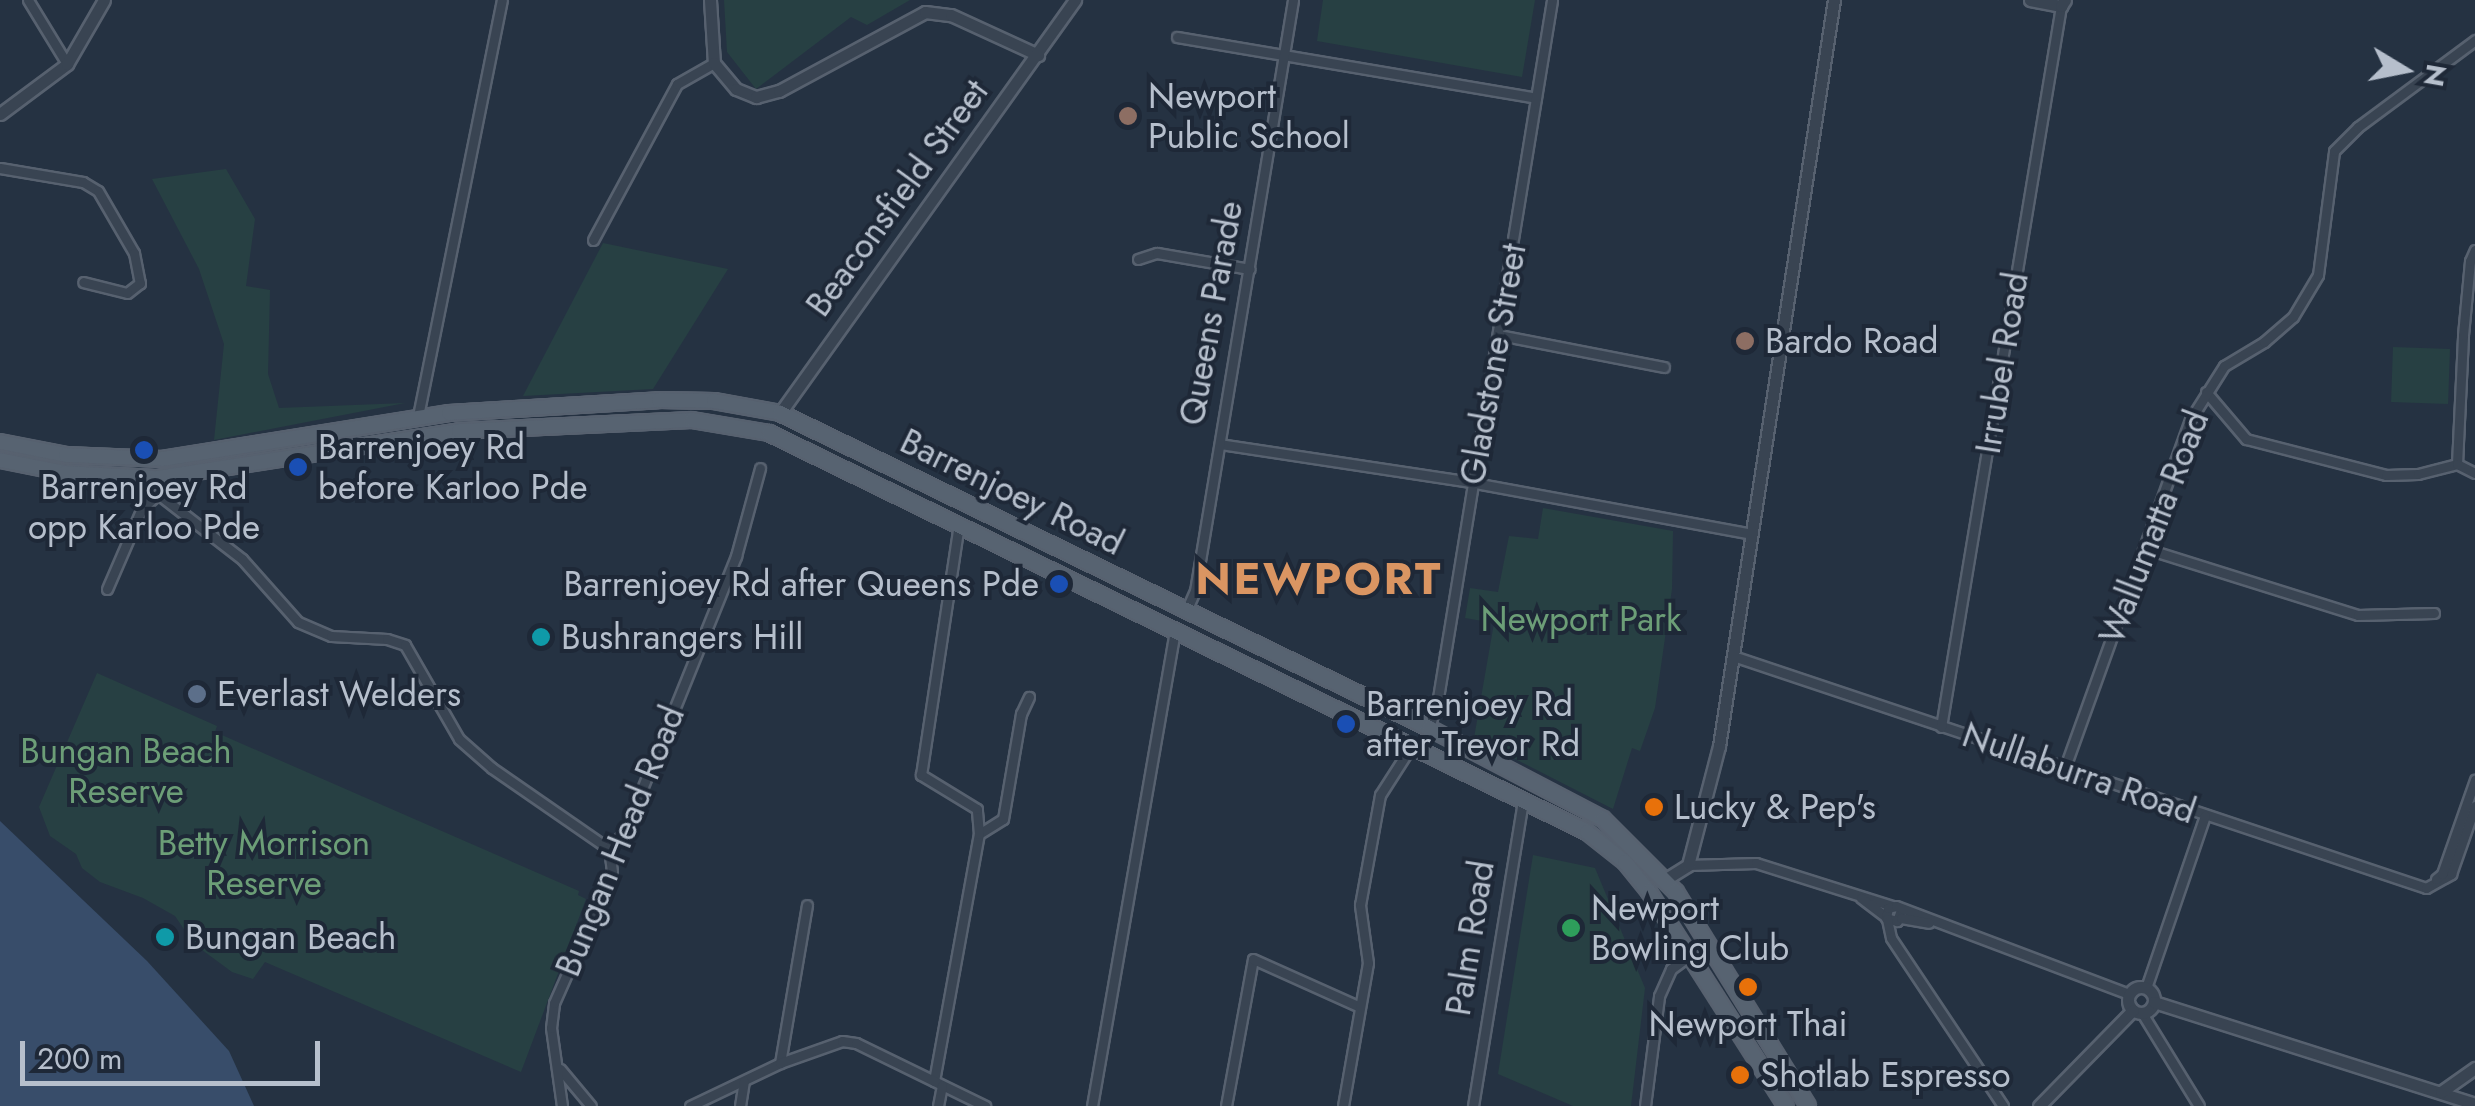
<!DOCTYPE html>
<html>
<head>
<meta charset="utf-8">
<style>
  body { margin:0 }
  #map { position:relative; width:2475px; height:1106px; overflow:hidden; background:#253242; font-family:Jost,sans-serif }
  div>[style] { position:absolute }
  .green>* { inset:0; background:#274043; transform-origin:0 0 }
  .water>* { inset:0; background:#384d6a }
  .roads { filter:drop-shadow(2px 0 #57616f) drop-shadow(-2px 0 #57616f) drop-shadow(0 2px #57616f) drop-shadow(0 -2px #57616f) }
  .minor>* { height:9px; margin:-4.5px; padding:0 4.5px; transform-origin:4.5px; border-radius:4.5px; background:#394452 }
  .tertiary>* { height:11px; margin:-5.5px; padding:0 5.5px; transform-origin:5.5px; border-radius:5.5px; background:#394452 }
  .tertiary>.ring { margin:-5.5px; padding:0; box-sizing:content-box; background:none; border:11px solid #394452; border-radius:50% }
  .primary>* { height:14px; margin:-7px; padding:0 7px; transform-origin:7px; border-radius:7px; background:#576371 }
  .dots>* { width:28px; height:28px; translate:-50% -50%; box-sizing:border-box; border:5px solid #1e2837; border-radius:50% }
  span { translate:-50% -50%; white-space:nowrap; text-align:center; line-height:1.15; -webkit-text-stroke:8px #1e2837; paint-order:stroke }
  .poi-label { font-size:35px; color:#b6bfcc }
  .left { translate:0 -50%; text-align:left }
  .right { translate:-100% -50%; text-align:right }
  .street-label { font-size:35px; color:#b6bfcc }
  .park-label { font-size:35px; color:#6c9e77 }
  .district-label { font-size:45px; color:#da9562; font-weight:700; letter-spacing:2.5px }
  .north { position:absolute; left:2355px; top:20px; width:100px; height:100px; -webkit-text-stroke:8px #1e2837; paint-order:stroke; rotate:100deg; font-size:28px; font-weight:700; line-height:40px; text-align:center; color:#b6bfcc }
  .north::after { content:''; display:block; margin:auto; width:35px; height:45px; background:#b6bfcc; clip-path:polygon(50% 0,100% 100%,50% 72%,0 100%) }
  .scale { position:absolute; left:20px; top:1041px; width:300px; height:45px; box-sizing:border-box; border:5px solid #b6bfcc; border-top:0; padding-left:12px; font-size:30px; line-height:35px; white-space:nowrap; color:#b6bfcc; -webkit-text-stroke:8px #1e2837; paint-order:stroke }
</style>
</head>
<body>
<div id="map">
  <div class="green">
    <div style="clip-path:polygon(724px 0,910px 0,867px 25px,851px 17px,756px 89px,727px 52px)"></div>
    <div style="clip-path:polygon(1323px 0,1535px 0,1522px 77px,1317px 41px)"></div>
    <div style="clip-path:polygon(226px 169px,255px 219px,246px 286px,270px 290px,268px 374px,279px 408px,405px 403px,214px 440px,224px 344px,199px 269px,152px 179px)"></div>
    <div style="clip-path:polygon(603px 243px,728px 269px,653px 389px,523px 396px)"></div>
    <div style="left:2393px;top:347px;width:57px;height:55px;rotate:2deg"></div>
    <div style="clip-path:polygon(1543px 508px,1673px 531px,1672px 589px,1655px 708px,1640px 751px,1632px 748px,1613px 809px,1474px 738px,1494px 623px,1465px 618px,1470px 588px,1498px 592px,1509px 536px,1538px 539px)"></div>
    <div style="clip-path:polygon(97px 673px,217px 726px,215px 732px,579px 891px,578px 895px,586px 899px,521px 1072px,265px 962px,253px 979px,232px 972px,194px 944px,175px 916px,143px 898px,100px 882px,82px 868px,76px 854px,50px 836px,39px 807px)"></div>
    <div style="clip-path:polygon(1533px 855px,1595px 868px,1645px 988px,1631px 1106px,1573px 1106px,1498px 1074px)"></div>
  </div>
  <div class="water">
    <div style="clip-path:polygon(0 821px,147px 961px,229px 1051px,254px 1106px,0 1106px)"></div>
  </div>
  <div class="roads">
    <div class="minor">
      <div style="left:28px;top:0;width:75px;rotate:58.6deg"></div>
      <div style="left:1177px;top:37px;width:364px;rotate:9.6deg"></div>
      <div style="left:0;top:168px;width:84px;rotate:9.6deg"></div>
      <div style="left:83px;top:182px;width:17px;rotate:31deg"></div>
      <div style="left:98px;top:191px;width:72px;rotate:59.9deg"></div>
      <div style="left:134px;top:253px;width:31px;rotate:79deg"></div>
      <div style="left:140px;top:283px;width:16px;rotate:142deg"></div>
      <div style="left:127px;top:293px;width:45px;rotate:-166deg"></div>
      <div style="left:593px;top:240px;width:177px;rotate:-61.7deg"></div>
      <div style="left:677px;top:84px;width:43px;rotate:-29.6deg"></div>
      <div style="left:1138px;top:259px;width:20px;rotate:-18deg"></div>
      <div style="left:1157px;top:253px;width:94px;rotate:9.8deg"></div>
      <div style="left:1499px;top:335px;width:168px;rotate:11deg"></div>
      <div style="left:2206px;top:392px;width:62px;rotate:49.6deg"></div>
      <div style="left:2246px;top:439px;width:145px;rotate:14.4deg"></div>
      <div style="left:2386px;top:475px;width:32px;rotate:-2deg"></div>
      <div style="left:2418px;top:474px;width:40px;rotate:-14.4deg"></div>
      <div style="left:2457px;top:464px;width:129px;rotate:-87.3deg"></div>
      <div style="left:2463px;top:335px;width:74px;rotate:-84.6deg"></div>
      <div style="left:2470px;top:261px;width:12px;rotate:-66deg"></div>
      <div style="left:418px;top:416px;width:424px;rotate:-78.6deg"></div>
      <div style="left:1220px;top:444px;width:241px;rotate:8.6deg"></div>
      <div style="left:1458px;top:480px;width:299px;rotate:10.4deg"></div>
      <div style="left:2457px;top:464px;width:20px;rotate:27deg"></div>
      <div style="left:158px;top:494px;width:106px;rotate:37.7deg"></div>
      <div style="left:242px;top:559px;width:84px;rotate:48.4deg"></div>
      <div style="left:298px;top:622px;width:36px;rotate:23deg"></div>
      <div style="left:331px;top:636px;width:56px;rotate:3.1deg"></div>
      <div style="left:387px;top:639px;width:19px;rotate:18deg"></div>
      <div style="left:405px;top:645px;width:108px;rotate:60.1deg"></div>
      <div style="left:459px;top:739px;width:44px;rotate:41.3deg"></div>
      <div style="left:492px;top:768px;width:142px;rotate:34.7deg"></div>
      <div style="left:2144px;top:548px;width:224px;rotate:17.4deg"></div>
      <div style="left:2358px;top:615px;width:76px;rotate:-1.5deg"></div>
      <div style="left:107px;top:589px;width:88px;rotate:-66.6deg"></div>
      <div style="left:142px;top:508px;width:21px;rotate:-41deg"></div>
      <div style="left:1186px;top:611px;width:22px;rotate:-66deg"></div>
      <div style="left:1195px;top:591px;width:599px;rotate:-80.58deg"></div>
      <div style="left:1733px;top:656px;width:731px;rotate:18.51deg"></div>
      <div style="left:2426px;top:888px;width:29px;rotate:-29deg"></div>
      <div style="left:2451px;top:874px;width:72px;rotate:-70.6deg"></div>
      <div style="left:1941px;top:727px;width:731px;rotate:-80.55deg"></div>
      <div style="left:1429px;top:728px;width:31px;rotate:-73deg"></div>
      <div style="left:1438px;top:698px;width:707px;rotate:-80.72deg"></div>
      <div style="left:2065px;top:767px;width:369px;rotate:-70.2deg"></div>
      <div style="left:2190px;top:420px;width:64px;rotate:-57.8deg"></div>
      <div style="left:2224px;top:366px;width:47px;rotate:-31deg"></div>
      <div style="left:2264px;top:342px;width:38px;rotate:-41deg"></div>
      <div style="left:2293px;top:317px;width:49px;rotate:-59.2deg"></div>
      <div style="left:2318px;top:275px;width:125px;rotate:-82.6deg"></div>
      <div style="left:2334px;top:151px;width:34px;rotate:-45deg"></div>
      <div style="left:2358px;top:127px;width:146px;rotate:-36.6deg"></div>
      <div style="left:979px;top:834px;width:28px;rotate:-32deg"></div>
      <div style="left:1003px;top:819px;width:107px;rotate:-80.3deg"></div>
      <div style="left:1021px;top:714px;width:19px;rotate:-65deg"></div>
      <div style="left:1688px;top:865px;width:68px;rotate:-1.7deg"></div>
      <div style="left:1756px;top:863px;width:143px;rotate:17.5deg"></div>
      <div style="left:2436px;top:879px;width:8px;rotate:-40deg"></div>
      <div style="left:2442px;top:874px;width:100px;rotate:-70.7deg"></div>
      <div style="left:1861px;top:898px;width:30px;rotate:37deg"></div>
      <div style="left:1901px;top:910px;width:12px;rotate:110deg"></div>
      <div style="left:1897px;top:921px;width:11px;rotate:-165deg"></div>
      <div style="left:1886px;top:918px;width:10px;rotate:-79deg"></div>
      <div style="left:1888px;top:908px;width:8px;rotate:-14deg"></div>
      <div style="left:1896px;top:906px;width:249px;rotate:20.7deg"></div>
      <div style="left:1901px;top:918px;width:28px;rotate:10deg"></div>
      <div style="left:1887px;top:919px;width:19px;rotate:78deg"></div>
      <div style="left:1891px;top:938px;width:202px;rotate:56.3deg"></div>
      <div style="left:2146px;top:988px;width:182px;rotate:-71.1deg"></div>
      <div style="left:2142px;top:1013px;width:109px;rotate:58.5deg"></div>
      <div style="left:780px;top:1063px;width:160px;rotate:-80.3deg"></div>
      <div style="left:560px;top:1069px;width:48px;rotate:50deg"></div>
      <div style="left:934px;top:1081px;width:251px;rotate:-79.7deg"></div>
      <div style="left:979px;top:834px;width:25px;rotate:-95deg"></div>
      <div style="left:977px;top:809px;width:66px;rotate:-148.7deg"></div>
      <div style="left:921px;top:775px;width:253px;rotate:-81.4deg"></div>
      <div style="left:562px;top:1106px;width:79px;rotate:-98deg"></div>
      <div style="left:551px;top:1028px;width:25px;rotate:-83deg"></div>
      <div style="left:554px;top:1003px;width:143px;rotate:-66.1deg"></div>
      <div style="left:612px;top:872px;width:23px;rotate:-97deg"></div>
      <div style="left:609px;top:849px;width:24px;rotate:-48deg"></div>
      <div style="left:625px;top:831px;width:297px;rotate:-68deg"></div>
      <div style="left:736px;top:556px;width:91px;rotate:-74.7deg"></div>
      <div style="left:690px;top:1106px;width:100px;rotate:-25.5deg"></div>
      <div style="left:780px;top:1063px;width:66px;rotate:-19.5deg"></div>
      <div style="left:842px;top:1041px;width:14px;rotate:8deg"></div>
      <div style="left:856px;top:1043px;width:144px;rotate:26deg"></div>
      <div style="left:740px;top:1106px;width:25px;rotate:-81deg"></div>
      <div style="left:938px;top:1106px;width:21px;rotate:-79deg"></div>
      <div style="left:1092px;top:1106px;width:482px;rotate:-80.1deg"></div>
      <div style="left:1226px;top:1106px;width:149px;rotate:-79.6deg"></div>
      <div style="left:1253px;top:959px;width:117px;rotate:24.2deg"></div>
      <div style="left:1343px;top:1106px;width:145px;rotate:-80.1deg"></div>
      <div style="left:1368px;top:963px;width:59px;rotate:-97.9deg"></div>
      <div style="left:1360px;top:905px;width:112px;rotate:-79.7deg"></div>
      <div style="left:1380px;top:795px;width:56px;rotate:-57.4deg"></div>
      <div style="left:1473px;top:1106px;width:308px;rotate:-80.7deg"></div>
      <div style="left:1645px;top:1106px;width:111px;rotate:-82.7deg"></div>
      <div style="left:1659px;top:996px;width:30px;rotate:-66deg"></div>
      <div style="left:1671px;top:969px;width:24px;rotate:-36deg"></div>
    </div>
    <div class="tertiary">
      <div style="left:710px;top:0;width:63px;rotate:86.4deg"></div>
      <div style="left:714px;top:63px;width:34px;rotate:50deg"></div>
      <div style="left:736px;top:89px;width:22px;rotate:22deg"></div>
      <div style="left:756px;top:97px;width:24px;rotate:-15deg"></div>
      <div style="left:779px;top:91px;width:166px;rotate:-28.4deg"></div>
      <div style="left:925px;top:12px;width:26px;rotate:7deg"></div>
      <div style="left:951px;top:15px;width:96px;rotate:24.7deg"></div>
      <div style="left:2030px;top:0;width:32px;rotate:11deg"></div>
      <div style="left:2061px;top:6px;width:7px;rotate:-56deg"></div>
      <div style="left:0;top:114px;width:84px;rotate:-36.7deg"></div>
      <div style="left:67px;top:64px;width:74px;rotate:-60deg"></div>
      <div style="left:780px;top:413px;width:508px;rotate:-54.46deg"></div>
      <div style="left:1666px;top:879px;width:26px;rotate:-32deg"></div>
      <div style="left:1688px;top:865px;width:123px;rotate:-75.4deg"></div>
      <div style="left:1719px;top:746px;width:755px;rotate:-81.24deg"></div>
      <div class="ring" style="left:2128px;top:987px;width:15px;height:15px"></div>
      <div style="left:2154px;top:1002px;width:337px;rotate:17.6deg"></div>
      <div style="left:2441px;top:1092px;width:42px;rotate:-35.2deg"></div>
      <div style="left:2039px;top:1106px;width:134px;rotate:-45.6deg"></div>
    </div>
    <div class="primary">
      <div style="left:0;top:442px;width:67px;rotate:11.1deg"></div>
      <div style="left:66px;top:455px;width:96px;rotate:2.4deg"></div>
      <div style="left:162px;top:459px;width:291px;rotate:-9.1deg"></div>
      <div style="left:449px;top:413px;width:210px;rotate:-3.5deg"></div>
      <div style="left:659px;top:400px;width:55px;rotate:1deg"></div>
      <div style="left:714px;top:401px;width:67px;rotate:10.3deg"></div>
      <div style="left:780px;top:413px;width:721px;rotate:25.89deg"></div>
      <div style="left:1429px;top:728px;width:196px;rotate:27.6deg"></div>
      <div style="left:1603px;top:819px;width:103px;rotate:45deg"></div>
      <div style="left:1676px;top:892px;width:251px;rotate:58.3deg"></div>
      <div style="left:0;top:460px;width:66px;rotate:11.3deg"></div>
      <div style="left:65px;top:473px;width:92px;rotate:3.1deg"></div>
      <div style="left:157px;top:478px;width:306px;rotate:-8.8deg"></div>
      <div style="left:459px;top:431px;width:233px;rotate:-2.7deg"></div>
      <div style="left:692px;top:420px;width:78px;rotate:9.6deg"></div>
      <div style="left:769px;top:433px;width:910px;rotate:26deg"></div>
      <div style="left:1587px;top:832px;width:48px;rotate:38.3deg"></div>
      <div style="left:1625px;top:862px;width:38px;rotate:51deg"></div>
      <div style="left:1649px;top:892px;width:254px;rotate:57.4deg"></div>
    </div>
  </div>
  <div class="dots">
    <div style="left:1128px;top:116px;background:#8d6e63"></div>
    <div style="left:1745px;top:341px;background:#8d6e63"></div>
    <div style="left:144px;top:450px;background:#1a4fb4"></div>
    <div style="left:298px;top:467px;background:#1a4fb4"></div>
    <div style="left:1059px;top:584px;background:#1a4fb4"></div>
    <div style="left:541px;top:637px;background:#0f9aa8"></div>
    <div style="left:197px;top:694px;background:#5c6f8a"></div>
    <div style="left:1346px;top:724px;background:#1a4fb4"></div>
    <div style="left:1654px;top:807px;background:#e8710a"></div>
    <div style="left:1571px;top:928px;background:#2e9e5b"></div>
    <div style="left:165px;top:937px;background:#0f9aa8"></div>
    <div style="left:1748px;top:987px;background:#e8710a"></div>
    <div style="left:1740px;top:1075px;background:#e8710a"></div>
  </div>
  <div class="poi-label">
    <span class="left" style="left:1148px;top:116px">Newport<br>Public School</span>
    <span class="left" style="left:1765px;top:341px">Bardo Road</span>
    <span class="left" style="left:318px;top:467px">Barrenjoey Rd<br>before Karloo Pde</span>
    <span style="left:144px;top:507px">Barrenjoey Rd<br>opp Karloo Pde</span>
    <span class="right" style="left:1039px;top:584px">Barrenjoey Rd after Queens Pde</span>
    <span class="left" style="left:561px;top:637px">Bushrangers Hill</span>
    <span class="left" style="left:217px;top:694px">Everlast Welders</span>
    <span class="left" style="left:1366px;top:724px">Barrenjoey Rd<br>after Trevor Rd</span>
    <span class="left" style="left:1674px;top:807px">Lucky &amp; Pep's</span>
    <span class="left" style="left:1591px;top:928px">Newport<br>Bowling Club</span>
    <span class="left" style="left:185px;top:937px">Bungan Beach</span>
    <span style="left:1748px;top:1024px">Newport Thai</span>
    <span class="left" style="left:1760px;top:1075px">Shotlab Espresso</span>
  </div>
  <div class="street-label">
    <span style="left:897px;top:198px;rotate:-54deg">Beaconsfield Street</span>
    <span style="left:1211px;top:313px;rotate:-80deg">Queens Parade</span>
    <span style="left:2002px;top:363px;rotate:-81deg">Irrubel Road</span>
    <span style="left:1493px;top:364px;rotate:-80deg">Gladstone Street</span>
    <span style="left:1012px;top:492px;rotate:26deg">Barrenjoey Road</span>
    <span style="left:2154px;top:527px;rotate:-69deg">Wallumatta Road</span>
    <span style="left:2079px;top:773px;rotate:19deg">Nullaburra Road</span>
    <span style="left:620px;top:841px;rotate:-68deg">Bungan Head Road</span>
    <span style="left:1470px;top:938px;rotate:-81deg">Palm Road</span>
  </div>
  <div class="park-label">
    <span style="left:1581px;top:619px">Newport Park</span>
    <span style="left:126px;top:771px">Bungan Beach<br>Reserve</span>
    <span style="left:264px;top:863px">Betty Morrison<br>Reserve</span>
  </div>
  <div class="district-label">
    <span style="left:1319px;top:579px">NEWPORT</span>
  </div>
  <div class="north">N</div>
  <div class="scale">200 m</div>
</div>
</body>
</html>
